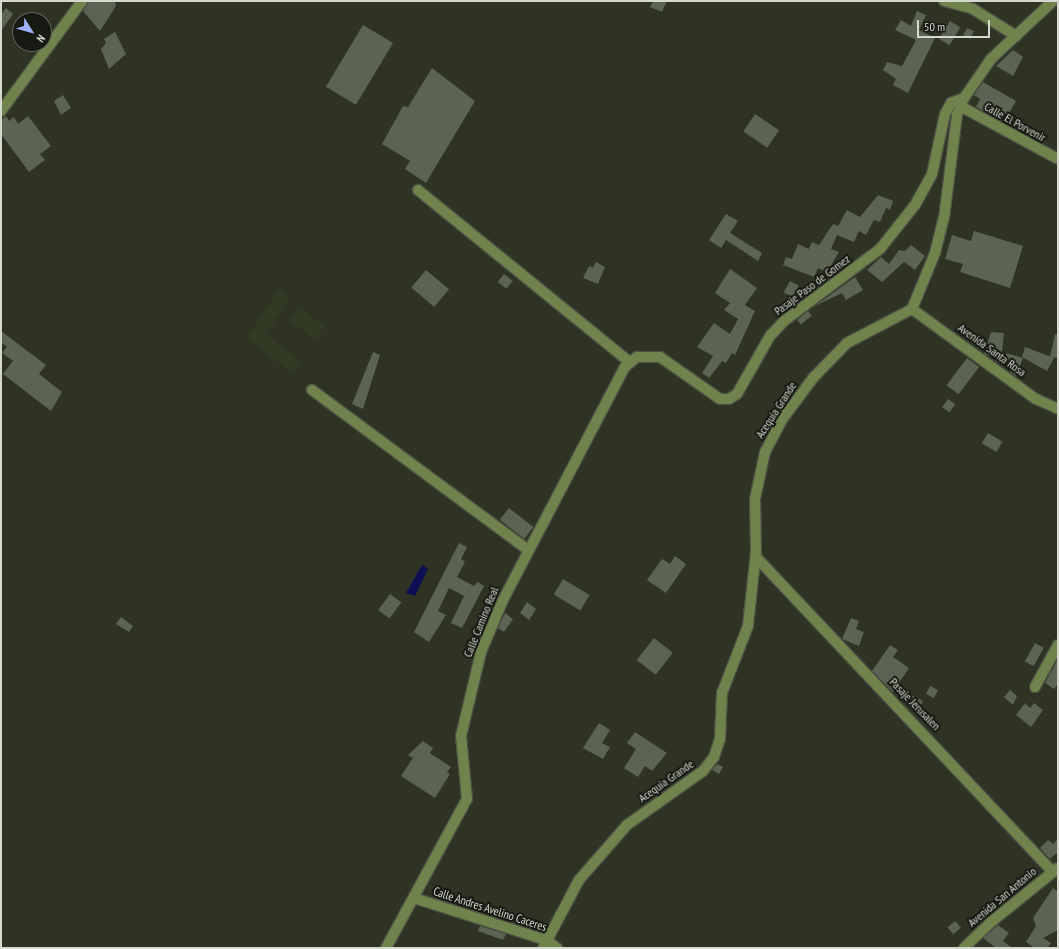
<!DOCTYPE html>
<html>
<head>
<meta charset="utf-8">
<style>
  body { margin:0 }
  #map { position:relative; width:1059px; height:949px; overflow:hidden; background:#2e3324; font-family:"PT Sans Narrow",sans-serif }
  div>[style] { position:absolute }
  .built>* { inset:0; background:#333a24 }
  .water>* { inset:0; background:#0f0f56 }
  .building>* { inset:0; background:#5d6352; transform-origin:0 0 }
  .roads { filter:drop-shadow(1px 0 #4c5143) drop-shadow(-1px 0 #4c5143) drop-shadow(0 1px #4c5143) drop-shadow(0 -1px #4c5143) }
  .minor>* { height:10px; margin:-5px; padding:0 5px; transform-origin:5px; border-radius:5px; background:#71834c }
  span { translate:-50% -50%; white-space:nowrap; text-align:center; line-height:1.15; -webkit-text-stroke:4px #171a13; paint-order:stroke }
  .street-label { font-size:12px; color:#d4d8ce }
  .frame { position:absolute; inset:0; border:2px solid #d4d8ce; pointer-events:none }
  .north { position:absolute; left:12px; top:12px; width:40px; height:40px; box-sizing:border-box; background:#171a13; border:1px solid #63665e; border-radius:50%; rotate:127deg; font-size:11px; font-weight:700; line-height:16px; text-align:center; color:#d4d8ce }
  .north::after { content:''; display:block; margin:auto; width:14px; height:18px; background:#9fb3fd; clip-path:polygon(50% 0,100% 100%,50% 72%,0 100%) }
  .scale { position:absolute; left:917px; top:20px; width:73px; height:18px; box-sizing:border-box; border:2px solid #d4d8ce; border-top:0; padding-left:5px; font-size:12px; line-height:14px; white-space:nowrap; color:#d4d8ce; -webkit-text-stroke:3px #171a13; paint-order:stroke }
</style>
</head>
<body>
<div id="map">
  <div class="built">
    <div style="clip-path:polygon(279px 289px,290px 297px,266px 335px,302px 362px,293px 374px,247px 338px)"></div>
    <div style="clip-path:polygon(299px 307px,325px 326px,315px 340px,281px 314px,291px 319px)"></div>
  </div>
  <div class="water">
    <div style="clip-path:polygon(422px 565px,428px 569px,415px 596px,406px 593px)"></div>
  </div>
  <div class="building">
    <div style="clip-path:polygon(88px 1px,115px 1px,116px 6px,100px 31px,83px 11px)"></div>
    <div style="clip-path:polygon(653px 1px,667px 1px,662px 12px,650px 7px)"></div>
    <div style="clip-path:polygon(6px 8px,13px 14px,1px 31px,1px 15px)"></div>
    <div style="clip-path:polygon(917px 11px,926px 15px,919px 30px,935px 38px,908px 93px,893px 85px,896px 79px,883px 70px,887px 62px,902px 66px,916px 40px,895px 30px,901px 20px,911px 26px)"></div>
    <div style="left:950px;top:21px;width:12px;height:21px;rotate:31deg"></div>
    <div style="left:363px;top:25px;width:35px;height:72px;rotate:31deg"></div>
    <div style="clip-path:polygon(967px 28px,974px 31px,970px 39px,963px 35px)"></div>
    <div style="clip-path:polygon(115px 32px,126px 54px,109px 69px,101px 49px,106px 43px,104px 39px)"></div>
    <div style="clip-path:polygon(1013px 50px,1023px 57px,1013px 76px,996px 66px)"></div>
    <div style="clip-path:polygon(432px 68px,475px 101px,426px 183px,405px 169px,410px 161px,382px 144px,403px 106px,408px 107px)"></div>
    <div style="clip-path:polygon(983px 82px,1016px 101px,1004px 122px,976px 107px,980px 99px,974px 95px)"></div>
    <div style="clip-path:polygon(63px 95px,71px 108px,61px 115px,54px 101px)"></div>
    <div style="left:755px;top:114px;width:29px;height:21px;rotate:34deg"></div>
    <div style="clip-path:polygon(6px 116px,9px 121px,14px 117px,18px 124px,28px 116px,51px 146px,40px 154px,45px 160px,29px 172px,1px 134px,1px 120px)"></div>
    <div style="clip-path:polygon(878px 195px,893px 201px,890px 210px,886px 208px,880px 222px,874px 220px,866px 235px,859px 231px,854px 242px,837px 235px,831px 249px,839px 252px,827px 272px,818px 268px,814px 277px,783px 265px,786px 257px,792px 259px,798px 244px,809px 249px,812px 242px,819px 245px,833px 224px,838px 226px,847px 210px,860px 217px)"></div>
    <div style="clip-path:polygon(726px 214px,738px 221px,730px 233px,762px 253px,758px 261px,726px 240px,721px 248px,709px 240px)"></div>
    <div style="clip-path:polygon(974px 231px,1023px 246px,1010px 288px,960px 272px,963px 264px,945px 259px,952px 235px,971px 241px)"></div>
    <div style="clip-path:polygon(911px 245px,925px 256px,915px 270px,904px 262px,882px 282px,867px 270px,881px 257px,889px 264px,899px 250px,905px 251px)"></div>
    <div style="clip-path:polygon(596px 262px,605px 267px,598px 284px,583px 278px,589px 266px,593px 268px)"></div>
    <div style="clip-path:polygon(730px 269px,757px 288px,745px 305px,755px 311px,735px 355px,732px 353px,726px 363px,722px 361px,709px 378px,702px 373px,713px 356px,697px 347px,714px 323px,730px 334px,738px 319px,724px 310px,730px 303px,715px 293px)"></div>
    <div style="left:426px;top:270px;width:30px;height:23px;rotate:40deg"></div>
    <div style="left:504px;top:274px;width:11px;height:10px;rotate:38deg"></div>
    <div style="clip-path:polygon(855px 277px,863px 290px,846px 300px,842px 293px,815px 306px)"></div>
    <div style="left:790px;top:281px;width:10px;height:13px;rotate:29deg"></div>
    <div style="left:808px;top:311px;width:6px;height:14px;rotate:51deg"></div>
    <div style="clip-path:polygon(1px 331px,46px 365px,39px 374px,62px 392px,51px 411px,3px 374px,13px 361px,2px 353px,7px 347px,1px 342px)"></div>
    <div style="clip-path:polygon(991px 332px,1004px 333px,1002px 352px,1023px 358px,1016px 376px,1010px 372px,1011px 368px,995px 361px,997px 358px,984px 354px)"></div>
    <div style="clip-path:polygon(1055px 334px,1058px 335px,1058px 358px,1050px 357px)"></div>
    <div style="clip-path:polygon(1025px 347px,1054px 358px,1047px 371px,1022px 357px)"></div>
    <div style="clip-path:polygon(373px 352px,380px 355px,363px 409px,352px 404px)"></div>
    <div style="left:967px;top:358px;width:15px;height:34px;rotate:37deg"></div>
    <div style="left:948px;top:399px;width:9px;height:10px;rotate:36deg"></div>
    <div style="left:988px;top:433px;width:17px;height:12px;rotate:31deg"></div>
    <div style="left:509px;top:508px;width:31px;height:15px;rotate:38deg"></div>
    <div style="clip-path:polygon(459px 543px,467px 547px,461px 559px,465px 562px,457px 577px,474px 586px,478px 582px,484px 586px,462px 628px,451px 623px,464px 596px,449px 588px,438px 611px,446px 615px,429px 642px,414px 632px)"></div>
    <div style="clip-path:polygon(675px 556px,686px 564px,666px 593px,647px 580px,662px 559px,670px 564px)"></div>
    <div style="left:563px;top:579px;width:31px;height:18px;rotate:31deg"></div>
    <div style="left:390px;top:594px;width:14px;height:20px;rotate:36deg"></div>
    <div style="clip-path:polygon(527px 602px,536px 609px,529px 620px,520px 613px)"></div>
    <div style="clip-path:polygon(505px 613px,513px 619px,504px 632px,498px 628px)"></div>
    <div style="clip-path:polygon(121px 617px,133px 626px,129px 632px,116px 624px)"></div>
    <div style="clip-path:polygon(851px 618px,859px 621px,856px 629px,864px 632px,859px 646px,842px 639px)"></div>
    <div style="left:654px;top:638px;width:24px;height:28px;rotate:38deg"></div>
    <div style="left:1035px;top:643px;width:10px;height:21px;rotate:29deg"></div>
    <div style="clip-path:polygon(890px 645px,898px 650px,893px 657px,909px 668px,893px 692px,872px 671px)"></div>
    <div style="clip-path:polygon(1058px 659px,1058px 684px,1054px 689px,1045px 683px)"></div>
    <div style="left:930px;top:686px;width:9px;height:9px;rotate:27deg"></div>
    <div style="clip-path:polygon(1010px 690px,1017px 696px,1013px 705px,1004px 697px)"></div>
    <div style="left:908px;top:693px;width:17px;height:9px;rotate:28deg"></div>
    <div style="clip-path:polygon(1025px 703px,1030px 708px,1034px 703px,1043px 710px,1031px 727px,1016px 715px)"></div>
    <div style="clip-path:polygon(599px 723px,610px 730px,602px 743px,610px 747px,603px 759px,583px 748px)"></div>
    <div style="clip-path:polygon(635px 732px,667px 753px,652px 771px,645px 766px,638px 777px,624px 768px,636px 749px,627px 743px)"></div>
    <div style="clip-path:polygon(423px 741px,433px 748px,430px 753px,451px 767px,447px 772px,450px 774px,435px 798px,401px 776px,413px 758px,408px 755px)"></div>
    <div style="clip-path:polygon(717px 764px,723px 767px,719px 774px,712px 770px)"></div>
    <div style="clip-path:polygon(1058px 839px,1058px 852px,1050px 859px,1040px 848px,1048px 840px,1053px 844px)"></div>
    <div style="clip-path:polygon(1053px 888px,1058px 892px,1058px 930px,1043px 938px,1051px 943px,1047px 948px,1035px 948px,1026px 942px,1036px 926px,1033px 918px)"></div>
    <div style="left:955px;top:921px;width:9px;height:10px;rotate:49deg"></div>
    <div style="clip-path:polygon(998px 925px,1009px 933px,1003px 941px,1012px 948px,996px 948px,983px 938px)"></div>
    <div style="clip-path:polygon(480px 926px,506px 934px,503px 940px,478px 931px)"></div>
  </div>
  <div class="roads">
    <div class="minor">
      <div style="left:944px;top:1px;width:30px;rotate:15deg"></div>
      <div style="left:973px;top:9px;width:51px;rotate:32.1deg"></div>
      <div style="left:960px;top:106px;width:111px;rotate:28.4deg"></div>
      <div style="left:1px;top:111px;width:137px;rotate:-53.6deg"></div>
      <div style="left:418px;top:190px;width:273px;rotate:39.1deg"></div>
      <div style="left:912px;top:309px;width:153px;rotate:36deg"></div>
      <div style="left:1036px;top:399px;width:24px;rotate:24deg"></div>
      <div style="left:312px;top:390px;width:269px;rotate:36.5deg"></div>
      <div style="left:756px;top:557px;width:433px;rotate:46.7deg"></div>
      <div style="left:1035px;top:687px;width:48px;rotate:-61.3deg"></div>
      <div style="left:414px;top:898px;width:139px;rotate:17.7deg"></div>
      <div style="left:546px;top:940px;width:14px;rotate:36deg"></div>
      <div style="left:386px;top:948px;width:170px;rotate:-61.5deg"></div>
      <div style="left:467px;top:799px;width:63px;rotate:-95.4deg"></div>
      <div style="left:461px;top:736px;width:86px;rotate:-76.6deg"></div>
      <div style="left:481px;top:652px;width:56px;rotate:-67.1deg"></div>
      <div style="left:503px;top:600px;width:263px;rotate:-62.4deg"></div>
      <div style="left:625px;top:367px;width:16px;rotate:-40deg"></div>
      <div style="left:637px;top:357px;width:23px"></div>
      <div style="left:660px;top:357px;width:73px;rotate:35deg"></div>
      <div style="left:720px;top:399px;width:9px"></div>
      <div style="left:729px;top:399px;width:9px;rotate:-32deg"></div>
      <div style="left:737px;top:394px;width:67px;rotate:-60.4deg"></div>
      <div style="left:770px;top:336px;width:21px;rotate:-47deg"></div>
      <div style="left:784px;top:321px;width:120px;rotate:-36.9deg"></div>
      <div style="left:880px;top:249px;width:56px;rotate:-51.5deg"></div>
      <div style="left:915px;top:205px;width:35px;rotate:-61deg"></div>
      <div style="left:932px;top:174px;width:61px;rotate:-77.8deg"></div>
      <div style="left:945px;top:114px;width:13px;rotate:-61deg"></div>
      <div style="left:951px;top:103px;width:14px;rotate:-21deg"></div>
      <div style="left:543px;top:948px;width:77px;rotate:-62.1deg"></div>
      <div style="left:579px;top:880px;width:73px;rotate:-48.9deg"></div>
      <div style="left:627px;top:825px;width:93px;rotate:-35.4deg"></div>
      <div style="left:703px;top:771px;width:18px;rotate:-52deg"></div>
      <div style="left:714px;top:757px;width:19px;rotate:-72deg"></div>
      <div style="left:720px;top:739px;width:46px;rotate:-87.5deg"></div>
      <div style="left:722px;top:693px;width:72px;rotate:-68.8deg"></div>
      <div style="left:748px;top:626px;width:75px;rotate:-83.9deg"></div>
      <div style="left:756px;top:551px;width:52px;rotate:-91.1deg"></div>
      <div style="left:755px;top:499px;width:48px;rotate:-78deg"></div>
      <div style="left:765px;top:452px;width:40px;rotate:-62deg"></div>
      <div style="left:784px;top:417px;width:49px;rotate:-53.4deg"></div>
      <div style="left:813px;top:378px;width:49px;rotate:-45.8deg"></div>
      <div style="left:847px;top:343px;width:73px;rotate:-27.6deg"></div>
      <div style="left:912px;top:309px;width:61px;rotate:-67.7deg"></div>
      <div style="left:935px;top:253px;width:36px;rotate:-76deg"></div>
      <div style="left:944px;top:218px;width:104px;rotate:-82.8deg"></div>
      <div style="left:957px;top:115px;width:18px;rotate:-68deg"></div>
      <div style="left:964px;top:98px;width:47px;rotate:-55.3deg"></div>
      <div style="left:991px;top:59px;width:85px;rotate:-43.1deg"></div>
      <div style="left:964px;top:948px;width:37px;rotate:-44deg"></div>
      <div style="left:991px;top:922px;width:86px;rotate:-38.9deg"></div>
    </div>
  </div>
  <div class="street-label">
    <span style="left:1015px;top:122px;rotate:29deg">Calle El Porvenir</span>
    <span style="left:812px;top:285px;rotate:-37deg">Pasaje Paso de Gomez</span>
    <span style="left:992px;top:350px;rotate:36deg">Avenida Santa Rosa</span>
    <span style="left:776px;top:410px;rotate:-57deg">Acequia Grande</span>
    <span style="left:481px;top:622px;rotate:-68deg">Calle Camino Real</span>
    <span style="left:915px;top:704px;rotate:46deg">Pasaje Jerusalen</span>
    <span style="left:666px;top:781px;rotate:-35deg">Acequia Grande</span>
    <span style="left:1002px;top:897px;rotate:-40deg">Avenida San Antonio</span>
    <span style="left:490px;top:909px;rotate:18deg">Calle Andres Avelino Caceres</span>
  </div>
  <div class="frame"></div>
  <div class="north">N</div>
  <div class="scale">50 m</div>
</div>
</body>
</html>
